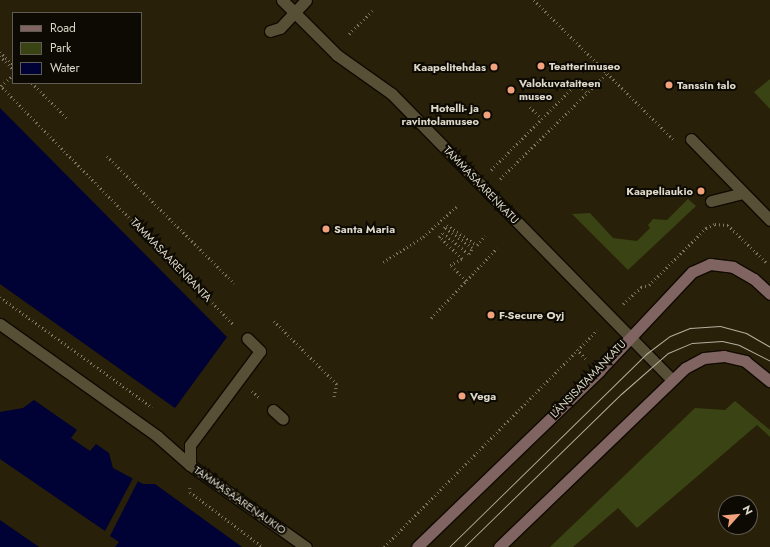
<!DOCTYPE html>
<html>
<head>
<meta charset="utf-8">
<style>
  body { margin:0 }
  #map { position:relative; width:770px; height:547px; overflow:hidden; background:#282008; font-family:Jost,sans-serif }
  div>[style] { position:absolute }
  .green>* { inset:0; background:#3a4313 }
  .water>* { inset:0; background:#000134 }
  .pier>* { inset:0; background:#282008 }
  .path>* { height:2.5px; margin-top:-1.25px; transform-origin:0; background:repeating-linear-gradient(90deg,#7d7663 0 1px,transparent 0 4px) }
  .roads { filter:drop-shadow(1px 0 #100a00) drop-shadow(-1px 0 #100a00) drop-shadow(0 1px #100a00) drop-shadow(0 -1px #100a00) }
  .service>* { height:11px; margin:-5.5px; padding:0 5.5px; transform-origin:5.5px; border-radius:5.5px; background:#585036 }
  .pedestrian>* { height:11px; margin:-5.5px; padding:0 5.5px; transform-origin:5.5px; border-radius:5.5px; background:#585036 }
  .minor>* { height:11px; margin:-5.5px; padding:0 5.5px; transform-origin:5.5px; border-radius:5.5px; background:#585036 }
  .secondary>* { height:11px; margin:-5.5px; padding:0 5.5px; transform-origin:5.5px; border-radius:5.5px; background:#806462 }
  .tram>* { height:1px; margin:-0.5px; padding:0 0.5px; transform-origin:0.5px; border-radius:0.5px; background:#b5af9f }
  .dots>* { width:11px; height:11px; translate:-50% -50%; box-sizing:border-box; border:2px solid #0d0a03; border-radius:50% }
  span { translate:-50% -50%; white-space:nowrap; text-align:center; line-height:1.15; -webkit-text-stroke:4px #0d0a03; paint-order:stroke }
  .poi-label { font-size:11px; color:#ddd8ca; font-weight:700 }
  .left { translate:0 -50%; text-align:left }
  .right { translate:-100% -50%; text-align:right }
  .street-label { font-size:11px; color:#ddd8ca }
  .legend { position:absolute; left:12px; top:12px; width:130px; height:72px; box-sizing:border-box; background:#0d0a03; border:1px solid #605c53; margin:0; padding:5px 7px; list-style:none; font-size:12px; color:#ddd8ca }
  .legend li { display:flex; align-items:center; gap:8px; height:20px }
  .legend b { width:20px; border:1px solid #605c53 }
  .north { position:absolute; left:718px; top:495px; width:40px; height:40px; box-sizing:border-box; background:#0d0a03; border:1px solid #605c53; border-radius:50%; rotate:63deg; font-size:11px; font-weight:700; line-height:16px; text-align:center; color:#ddd8ca }
  .north::after { content:''; display:block; margin:auto; width:14px; height:18px; background:#f1a17c; clip-path:polygon(50% 0,100% 100%,50% 72%,0 100%) }
</style>
</head>
<body>
<div id="map">
  <div class="green">
    <div style="clip-path:polygon(770px 79px,770px 109px,754px 92px)"></div>
    <div style="clip-path:polygon(688px 199px,696px 206px,628px 270px,572px 214px,590px 213px,613px 238px,637px 241px,650px 228px,648px 225px,653px 219px,667px 220px)"></div>
    <div style="clip-path:polygon(735px 401px,770px 430px,770px 437px,757px 425px,637px 528px,618px 508px,573px 547px,550px 547px,695px 408px,725px 410px)"></div>
  </div>
  <div class="water">
    <div style="clip-path:polygon(0 108px,227px 337px,175px 408px,0 284px)"></div>
    <div style="clip-path:polygon(34px 400px,77px 430px,71px 438px,90px 451px,96px 444px,109px 453px,113px 468px,143px 484px,155px 484px,242px 547px,0 547px,0 412px,23px 408px)"></div>
  </div>
  <div class="pier">
    <div style="clip-path:polygon(0 459px,105px 531px,133px 478px,138px 481px,110px 536px,119px 542px,115px 547px,39px 547px,0 520px)"></div>
  </div>
  <div class="path">
    <div style="left:534px;top:0;width:197px;rotate:45deg"></div>
    <div style="left:349px;top:34px;width:33px;rotate:-45deg"></div>
    <div style="left:0;top:52px;width:18px;rotate:43deg"></div>
    <div style="left:0;top:56px;width:18px;rotate:45deg"></div>
    <div style="left:32px;top:83px;width:51px;rotate:45deg"></div>
    <div style="left:0;top:85px;width:335px;rotate:45.7deg"></div>
    <div style="left:1px;top:86px;width:16px;rotate:-43deg"></div>
    <div style="left:530px;top:107px;width:16px;rotate:45deg"></div>
    <div style="left:107px;top:156px;width:180px;rotate:45deg"></div>
    <div style="left:491px;top:170px;width:122px;rotate:-45.3deg"></div>
    <div style="left:577px;top:83px;width:14px;rotate:45deg"></div>
    <div style="left:500px;top:179px;width:151px;rotate:-44.7deg"></div>
    <div style="left:383px;top:262px;width:47px;rotate:-32deg"></div>
    <div style="left:423px;top:237px;width:45px;rotate:-42.3deg"></div>
    <div style="left:466px;top:281px;width:23px;rotate:-135deg"></div>
    <div style="left:450px;top:265px;width:13px;rotate:-27deg"></div>
    <div style="left:462px;top:259px;width:32px;rotate:-136deg"></div>
    <div style="left:439px;top:237px;width:6px;rotate:-45deg"></div>
    <div style="left:443px;top:233px;width:33px;rotate:39deg"></div>
    <div style="left:469px;top:254px;width:7px;rotate:-63deg"></div>
    <div style="left:472px;top:248px;width:34px;rotate:-144deg"></div>
    <div style="left:444px;top:228px;width:4px;rotate:-45deg"></div>
    <div style="left:447px;top:225px;width:36px;rotate:34deg"></div>
    <div style="left:477px;top:245px;width:12px;rotate:-48deg"></div>
    <div style="left:0;top:297px;width:188px;rotate:35.9deg"></div>
    <div style="left:623px;top:304px;width:25px;rotate:-43deg"></div>
    <div style="left:641px;top:287px;width:8px;rotate:-14deg"></div>
    <div style="left:649px;top:285px;width:81px;rotate:-45deg"></div>
    <div style="left:706px;top:228px;width:10px;rotate:-24deg"></div>
    <div style="left:715px;top:224px;width:13px;rotate:4deg"></div>
    <div style="left:728px;top:225px;width:54px;rotate:44.3deg"></div>
    <div style="left:431px;top:318px;width:96px;rotate:-46.7deg"></div>
    <div style="left:274px;top:321px;width:89px;rotate:45deg"></div>
    <div style="left:337px;top:384px;width:14px;rotate:102deg"></div>
    <div style="left:577px;top:349px;width:13px;rotate:48deg"></div>
    <div style="left:252px;top:391px;width:11px;rotate:41deg"></div>
    <div style="left:190px;top:488px;width:4px;rotate:90deg"></div>
    <div style="left:190px;top:492px;width:91px;rotate:37deg"></div>
    <div style="left:384px;top:547px;width:304px;rotate:-45.5deg"></div>
  </div>
  <div class="roads">
    <div class="service">
      <div style="left:270px;top:31px;width:10px;rotate:-17deg"></div>
      <div style="left:280px;top:28px;width:38px;rotate:-47deg"></div>
      <div style="left:0;top:324px;width:193px;rotate:35.5deg"></div>
      <div style="left:157px;top:436px;width:44px;rotate:41.3deg"></div>
      <div style="left:190px;top:445px;width:20px;rotate:90deg"></div>
      <div style="left:190px;top:465px;width:142px;rotate:35.3deg"></div>
    </div>
    <div class="pedestrian">
      <div style="left:691px;top:139px;width:113px;rotate:45.7deg"></div>
      <div style="left:711px;top:201px;width:33px;rotate:-14deg"></div>
      <div style="left:273px;top:410px;width:13px;rotate:42deg"></div>
      <div style="left:190px;top:445px;width:117px;rotate:-53.3deg"></div>
      <div style="left:260px;top:351px;width:18px;rotate:-135deg"></div>
    </div>
    <div class="minor">
      <div style="left:282px;top:0;width:78px;rotate:45deg"></div>
      <div style="left:337px;top:55px;width:67px;rotate:35.3deg"></div>
      <div style="left:392px;top:94px;width:400px;rotate:45.6deg"></div>
    </div>
    <div class="secondary">
      <div style="left:417px;top:547px;width:253px;rotate:-44deg"></div>
      <div style="left:599px;top:371px;width:136px;rotate:-46.8deg"></div>
      <div style="left:692px;top:272px;width:20px;rotate:-24deg"></div>
      <div style="left:710px;top:264px;width:23px;rotate:7deg"></div>
      <div style="left:733px;top:267px;width:24px;rotate:30deg"></div>
      <div style="left:754px;top:279px;width:22px;rotate:43deg"></div>
      <div style="left:499px;top:547px;width:258px;rotate:-43.9deg"></div>
      <div style="left:685px;top:368px;width:21px;rotate:-28deg"></div>
      <div style="left:704px;top:358px;width:20px;rotate:-6deg"></div>
      <div style="left:724px;top:356px;width:22px;rotate:13deg"></div>
      <div style="left:745px;top:361px;width:32px;rotate:39deg"></div>
    </div>
  </div>
  <div class="tram">
    <div style="left:449px;top:547px;width:276px;rotate:-44.4deg"></div>
    <div style="left:646px;top:354px;width:30px;rotate:-37deg"></div>
    <div style="left:670px;top:336px;width:22px;rotate:-22deg"></div>
    <div style="left:690px;top:328px;width:30px;rotate:-4deg"></div>
    <div style="left:720px;top:326px;width:27px;rotate:15deg"></div>
    <div style="left:746px;top:333px;width:28px;rotate:30deg"></div>
    <div style="left:464px;top:547px;width:219px;rotate:-44.3deg"></div>
    <div style="left:621px;top:394px;width:62px;rotate:-41.1deg"></div>
    <div style="left:668px;top:353px;width:26px;rotate:-23deg"></div>
    <div style="left:692px;top:343px;width:30px;rotate:-4deg"></div>
    <div style="left:722px;top:341px;width:17px;rotate:13deg"></div>
    <div style="left:739px;top:345px;width:35px;rotate:27deg"></div>
  </div>
  <div class="dots">
    <div style="left:541px;top:66px;background:#f1a17c"></div>
    <div style="left:494px;top:67px;background:#f1a17c"></div>
    <div style="left:669px;top:85px;background:#f1a17c"></div>
    <div style="left:511px;top:90px;background:#f1a17c"></div>
    <div style="left:487px;top:115px;background:#f1a17c"></div>
    <div style="left:701px;top:191px;background:#f1a17c"></div>
    <div style="left:326px;top:229px;background:#f1a17c"></div>
    <div style="left:491px;top:315px;background:#f1a17c"></div>
    <div style="left:462px;top:396px;background:#f1a17c"></div>
  </div>
  <div class="poi-label">
    <span class="left" style="left:549px;top:66px">Teatterimuseo</span>
    <span class="right" style="left:486px;top:67px">Kaapelitehdas</span>
    <span class="left" style="left:519px;top:90px">Valokuvataiteen<br>museo</span>
    <span class="left" style="left:677px;top:85px">Tanssin talo</span>
    <span class="right" style="left:479px;top:115px">Hotelli- ja<br>ravintolamuseo</span>
    <span class="right" style="left:693px;top:191px">Kaapeliaukio</span>
    <span class="left" style="left:334px;top:229px">Santa Maria</span>
    <span class="left" style="left:499px;top:315px">F-Secure Oyj</span>
    <span class="left" style="left:470px;top:396px">Vega</span>
  </div>
  <div class="street-label">
    <span style="left:481px;top:185px;rotate:46deg">TAMMASAARENKATU</span>
    <span style="left:171px;top:260px;rotate:46deg">TAMMASAARENRANTA</span>
    <span style="left:588px;top:379px;rotate:-46deg">LÄNSISATAMANKATU</span>
    <span style="left:240px;top:500px;rotate:35deg">TAMMASAARENAUKIO</span>
  </div>
  <ul class="legend">
  <li><b style="height:5px;background:#806462"></b>Road</li>
  <li><b style="height:11px;background:#3a4313"></b>Park</li>
  <li><b style="height:11px;background:#000134"></b>Water</li>
  </ul>
  <div class="north">N</div>
</div>
</body>
</html>
